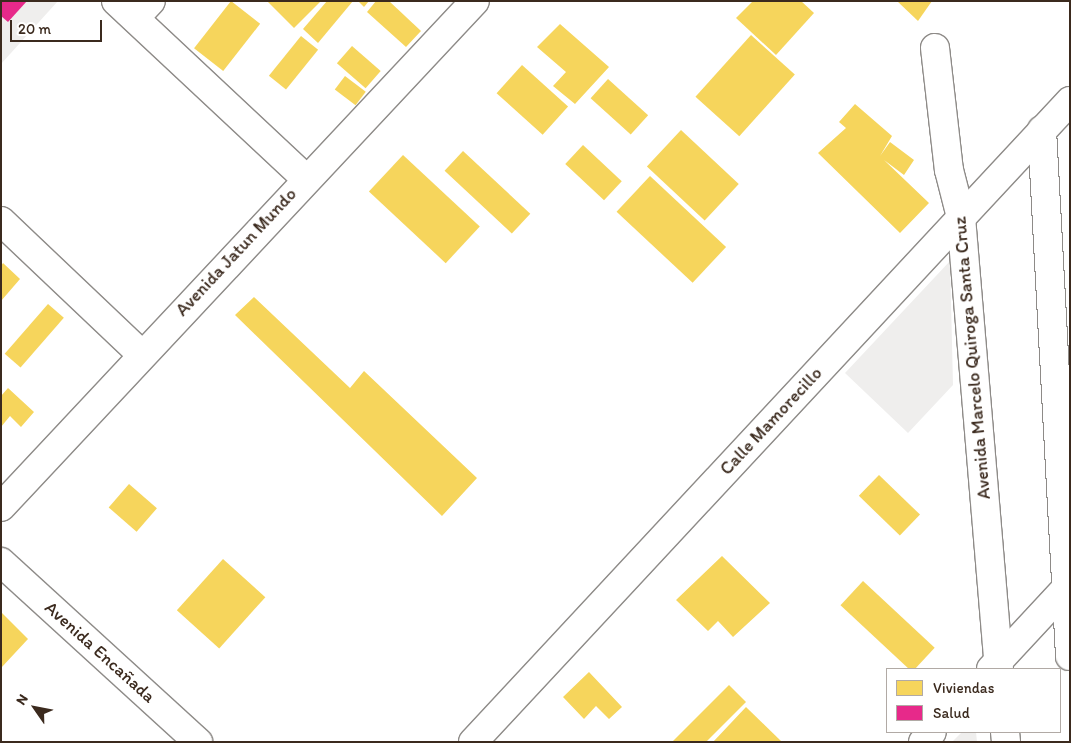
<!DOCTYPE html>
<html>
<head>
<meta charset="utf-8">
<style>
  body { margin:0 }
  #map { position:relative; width:1071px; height:743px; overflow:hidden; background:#fff; font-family:Itim,sans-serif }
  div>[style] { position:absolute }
  .built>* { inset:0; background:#efeeed }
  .homes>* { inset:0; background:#f6d55c; transform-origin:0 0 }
  .health>* { inset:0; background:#e7298a }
  .roads { filter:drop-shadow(1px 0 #8e8b88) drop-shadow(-1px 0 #8e8b88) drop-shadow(0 1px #8e8b88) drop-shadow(0 -1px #8e8b88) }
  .minor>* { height:28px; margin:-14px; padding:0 14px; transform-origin:14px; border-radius:14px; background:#fff }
  .major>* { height:28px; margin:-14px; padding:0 14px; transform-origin:14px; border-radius:14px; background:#fff }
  span { translate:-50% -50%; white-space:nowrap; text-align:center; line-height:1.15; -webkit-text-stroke:5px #fff; paint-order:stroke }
  .street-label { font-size:18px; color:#3b2a1e }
  .frame { position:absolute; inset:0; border:2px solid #3b2a1e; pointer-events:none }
  .legend { position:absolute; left:886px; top:668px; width:175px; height:65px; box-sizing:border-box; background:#fff; border:1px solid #b1aaa5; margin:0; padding:6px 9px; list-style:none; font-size:15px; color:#3b2a1e }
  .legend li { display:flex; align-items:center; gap:10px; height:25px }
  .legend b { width:25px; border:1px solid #b1aaa5 }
  .north { position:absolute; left:10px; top:683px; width:50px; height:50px; -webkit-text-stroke:4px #fff; paint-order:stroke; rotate:303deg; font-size:14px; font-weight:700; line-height:20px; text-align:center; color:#3b2a1e }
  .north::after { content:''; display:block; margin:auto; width:18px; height:22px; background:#3b2a1e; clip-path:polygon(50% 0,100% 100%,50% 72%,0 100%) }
  .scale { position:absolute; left:10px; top:20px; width:92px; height:22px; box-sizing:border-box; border:2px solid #3b2a1e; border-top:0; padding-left:6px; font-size:15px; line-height:18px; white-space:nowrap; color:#3b2a1e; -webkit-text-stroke:4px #fff; paint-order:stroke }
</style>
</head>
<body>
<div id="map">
  <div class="built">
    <div style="clip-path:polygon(1px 1px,58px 1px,1px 64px)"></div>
    <div style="clip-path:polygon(950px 261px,953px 385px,908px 433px,845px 373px)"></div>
    <div style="clip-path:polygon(962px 732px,976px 732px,977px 742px,952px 742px)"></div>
  </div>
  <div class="homes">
    <div style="left:231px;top:1px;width:37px;height:60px;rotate:38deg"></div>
    <div style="clip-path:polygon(267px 1px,321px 1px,294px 28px)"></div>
    <div style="clip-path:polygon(327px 1px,353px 1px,318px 43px,303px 29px)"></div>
    <div style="clip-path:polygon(358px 1px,369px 1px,364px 7px)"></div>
    <div style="clip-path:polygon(376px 1px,389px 1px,421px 31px,406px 47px,367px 12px)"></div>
    <div style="clip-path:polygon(753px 1px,801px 1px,814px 13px,776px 55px,736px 18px)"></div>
    <div style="clip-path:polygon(897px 1px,932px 1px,918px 21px)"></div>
    <div style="clip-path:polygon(560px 24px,609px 67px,575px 104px,553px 86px,566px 72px,537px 47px)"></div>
    <div style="left:751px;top:35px;width:59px;height:83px;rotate:42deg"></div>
    <div style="left:301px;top:36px;width:22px;height:51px;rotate:39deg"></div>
    <div style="left:352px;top:46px;width:38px;height:23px;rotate:41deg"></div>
    <div style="left:522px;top:65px;width:62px;height:38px;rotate:42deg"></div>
    <div style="left:345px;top:76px;width:26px;height:17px;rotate:37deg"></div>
    <div style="left:608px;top:79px;width:54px;height:26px;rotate:42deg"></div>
    <div style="clip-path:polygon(855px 104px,892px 136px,880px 156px,890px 142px,914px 160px,904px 175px,884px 160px,929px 203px,900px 233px,818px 153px,846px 128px,839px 122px)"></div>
    <div style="left:681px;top:130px;width:79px;height:50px;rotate:43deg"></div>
    <div style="left:583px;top:145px;width:53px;height:26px;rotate:43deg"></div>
    <div style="left:463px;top:151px;width:92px;height:27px;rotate:43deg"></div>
    <div style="left:403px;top:155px;width:105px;height:50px;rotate:43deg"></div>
    <div style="left:650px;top:176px;width:104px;height:49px;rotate:43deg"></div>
    <div style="clip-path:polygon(3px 263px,20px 279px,1px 301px,1px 266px)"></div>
    <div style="clip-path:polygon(254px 297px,350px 388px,364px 371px,477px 478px,442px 516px,235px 315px)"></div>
    <div style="left:48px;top:304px;width:21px;height:66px;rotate:41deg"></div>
    <div style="clip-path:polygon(8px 388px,34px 412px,21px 427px,10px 416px,1px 427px,1px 396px)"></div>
    <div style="left:879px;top:475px;width:57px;height:29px;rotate:44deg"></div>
    <div style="left:129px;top:484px;width:37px;height:31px;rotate:41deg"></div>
    <div style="clip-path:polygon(722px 556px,770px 603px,733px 637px,718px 621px,708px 631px,676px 600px)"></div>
    <div style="left:223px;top:559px;width:57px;height:69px;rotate:42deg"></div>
    <div style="left:863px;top:581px;width:98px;height:33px;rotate:43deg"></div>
    <div style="clip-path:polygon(1px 612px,28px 639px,1px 668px)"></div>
    <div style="clip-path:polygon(589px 672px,622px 707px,609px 719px,596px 706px,584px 719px,563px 697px)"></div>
    <div style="clip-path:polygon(729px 685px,746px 702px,706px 742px,672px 742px)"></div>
    <div style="clip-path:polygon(746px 707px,782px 742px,713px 742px)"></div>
  </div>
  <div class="health">
    <div style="clip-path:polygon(1px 1px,27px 1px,8px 22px,1px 16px)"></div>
  </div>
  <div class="roads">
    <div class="minor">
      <div style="left:116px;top:1px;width:260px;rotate:43.1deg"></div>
      <div style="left:135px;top:18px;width:23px;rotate:-47deg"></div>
      <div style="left:935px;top:48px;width:123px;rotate:83.5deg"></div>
      <div style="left:949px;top:170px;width:49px;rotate:75.7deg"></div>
      <div style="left:961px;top:217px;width:454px;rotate:85.2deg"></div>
      <div style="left:1042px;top:130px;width:527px;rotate:86.95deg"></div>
      <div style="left:1px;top:221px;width:193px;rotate:43.5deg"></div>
      <div style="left:1px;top:507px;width:693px;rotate:-46.87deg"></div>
      <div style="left:991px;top:669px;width:116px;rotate:-47.1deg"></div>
      <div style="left:1005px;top:732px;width:10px;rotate:84deg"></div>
      <div style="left:473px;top:742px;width:876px;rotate:-47.04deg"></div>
      <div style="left:923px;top:742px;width:13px;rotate:-48deg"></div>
    </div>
    <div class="major">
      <div style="left:1px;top:562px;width:267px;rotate:42.4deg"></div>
    </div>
  </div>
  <div class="street-label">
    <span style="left:236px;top:252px;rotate:-47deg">Avenida Jatun Mundo</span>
    <span style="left:972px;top:358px;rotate:-95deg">Avenida Marcelo Quiroga Santa Cruz</span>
    <span style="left:771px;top:421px;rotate:-47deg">Calle Mamorecillo</span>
    <span style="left:100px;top:652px;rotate:42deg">Avenida Encañada</span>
  </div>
  <div class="frame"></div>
  <ul class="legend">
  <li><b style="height:14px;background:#f6d55c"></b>Viviendas</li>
  <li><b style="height:14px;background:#e7298a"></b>Salud</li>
  </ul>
  <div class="north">N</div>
  <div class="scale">20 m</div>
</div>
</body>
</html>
